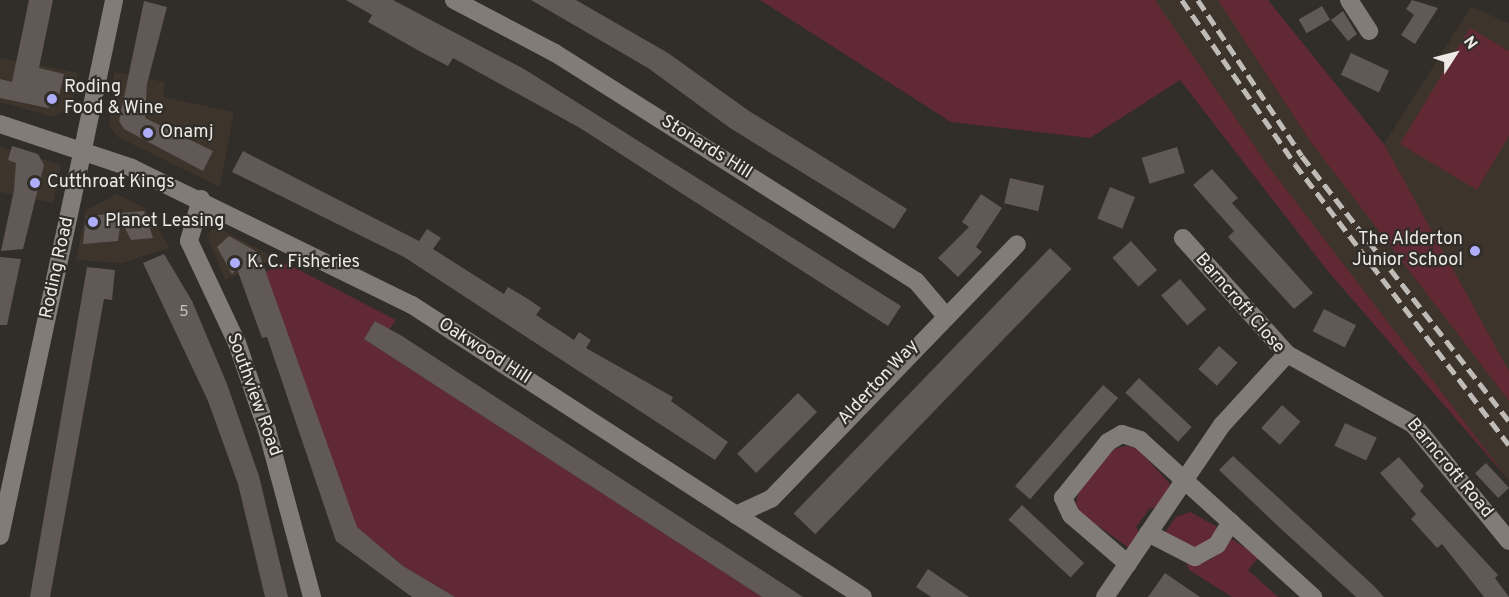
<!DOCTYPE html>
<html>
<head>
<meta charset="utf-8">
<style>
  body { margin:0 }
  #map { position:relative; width:1509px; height:597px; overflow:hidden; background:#312d28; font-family:Overpass,sans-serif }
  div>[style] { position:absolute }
  .built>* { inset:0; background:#3d342b }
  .green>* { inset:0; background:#602933 }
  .building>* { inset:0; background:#605956; transform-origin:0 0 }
  .minor>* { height:18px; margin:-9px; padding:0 9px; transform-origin:9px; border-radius:9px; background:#817c76 }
  .tertiary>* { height:18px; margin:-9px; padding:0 9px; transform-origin:9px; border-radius:9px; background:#817c76 }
  .rail>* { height:4.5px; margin-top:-2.25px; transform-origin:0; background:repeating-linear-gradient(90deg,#bfbcb8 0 12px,transparent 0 18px) }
  .dots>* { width:16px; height:16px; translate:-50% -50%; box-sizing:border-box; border:3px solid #312d28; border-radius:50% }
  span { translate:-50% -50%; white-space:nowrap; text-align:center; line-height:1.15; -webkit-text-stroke:4.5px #312d28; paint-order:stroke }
  .number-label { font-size:15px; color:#c9c5c2 }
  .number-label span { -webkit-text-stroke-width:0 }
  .poi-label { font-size:18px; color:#ece9e6 }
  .left { translate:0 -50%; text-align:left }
  .right { translate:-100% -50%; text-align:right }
  .street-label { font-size:18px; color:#ece9e6 }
  .north { position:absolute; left:1425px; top:24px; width:60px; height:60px; -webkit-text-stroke:4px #312d28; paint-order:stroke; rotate:54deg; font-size:16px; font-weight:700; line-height:24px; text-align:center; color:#ece9e6 }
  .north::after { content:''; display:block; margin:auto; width:21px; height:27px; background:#ece9e6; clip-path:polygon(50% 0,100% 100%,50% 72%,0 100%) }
</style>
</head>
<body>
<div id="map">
  <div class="built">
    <div style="clip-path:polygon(1125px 0,1268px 0,1384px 144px,1471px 7px,1509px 23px,1509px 371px,1504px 364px,1509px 374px,1509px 480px,1327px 270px)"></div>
    <div style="clip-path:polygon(0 58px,78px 73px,71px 107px,54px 117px,0 102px)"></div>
    <div style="clip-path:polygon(114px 72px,165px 82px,163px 97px,234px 112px,220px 187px,118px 137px,109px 125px)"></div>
    <div style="clip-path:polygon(0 146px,61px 165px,53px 203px,0 192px)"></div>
    <div style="clip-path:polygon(117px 194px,145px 208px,170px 248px,122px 263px,76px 260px,86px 210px)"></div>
    <div style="clip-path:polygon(212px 229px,220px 229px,276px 258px,225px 280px,207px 236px)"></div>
  </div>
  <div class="green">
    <div style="clip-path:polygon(760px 0,1155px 0,1269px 167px,1509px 480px,1327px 270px,1180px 80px,1090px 138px,951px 122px)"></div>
    <div style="clip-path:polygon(1218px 0,1268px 0,1384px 144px,1509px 371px,1509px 401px,1310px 141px)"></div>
    <div style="clip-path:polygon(1470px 28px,1509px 51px,1509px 136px,1477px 190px,1400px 144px)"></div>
    <div style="clip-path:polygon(286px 263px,396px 320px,389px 330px,375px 321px,364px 339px,762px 597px,455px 597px,406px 568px,354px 525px,265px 272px)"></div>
    <div style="clip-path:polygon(1125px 446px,1137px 448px,1170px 484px,1159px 508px,1150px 508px,1136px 527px,1140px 534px,1128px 547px,1080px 513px,1076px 503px,1079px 491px,1114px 449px)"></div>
    <div style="clip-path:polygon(1190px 512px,1221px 529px,1200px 550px,1164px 534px,1176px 517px)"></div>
    <div style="clip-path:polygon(1232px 539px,1259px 557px,1248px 570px,1278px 597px,1232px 597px,1189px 570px,1186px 561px,1210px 560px)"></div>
  </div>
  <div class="building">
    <div style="clip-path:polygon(29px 0,53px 0,39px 68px,64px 74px,58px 100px,48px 108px,0 98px,0 79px,12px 82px)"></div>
    <div style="clip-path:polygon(346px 0,393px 0,524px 69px,901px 306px,888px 326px,580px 128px,453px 58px,448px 66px,421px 52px,368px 22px,372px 15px)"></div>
    <div style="clip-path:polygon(531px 0,576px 0,668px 53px,749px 111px,907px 209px,894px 229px,730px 128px,648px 68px)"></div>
    <div style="clip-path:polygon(1412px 0,1438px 8px,1415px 44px,1401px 35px,1414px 15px,1406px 9px)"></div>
    <div style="clip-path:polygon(144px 1px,167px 7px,147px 84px,145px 118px,213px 151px,203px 171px,124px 129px,119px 121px)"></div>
    <div style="left:1322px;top:6px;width:16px;height:27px;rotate:60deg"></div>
    <div style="clip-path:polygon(1343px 11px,1357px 34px,1348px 41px,1331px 20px)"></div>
    <div style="left:1351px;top:53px;width:42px;height:24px;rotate:25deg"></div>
    <div style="clip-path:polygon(12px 146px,38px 154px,44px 165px,23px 249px,1px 251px,14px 190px,16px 163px,8px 160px)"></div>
    <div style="left:1177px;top:147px;width:27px;height:37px;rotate:73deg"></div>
    <div style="clip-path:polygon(243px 151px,419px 241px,427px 229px,441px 238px,433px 249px,504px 294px,508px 287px,528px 299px,541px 308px,536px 315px,574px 340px,579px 332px,591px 340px,586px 348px,673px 397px,671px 401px,728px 442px,715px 460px,404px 257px,232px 172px)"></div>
    <div style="clip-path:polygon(1212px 169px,1238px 198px,1232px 203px,1313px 293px,1294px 309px,1228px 237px,1234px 231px,1193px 185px)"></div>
    <div style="left:1010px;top:178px;width:35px;height:26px;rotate:13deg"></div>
    <div style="left:1110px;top:187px;width:27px;height:34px;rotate:22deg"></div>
    <div style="clip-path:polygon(981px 194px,1002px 208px,976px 247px,982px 252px,958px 277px,938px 258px,969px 227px,962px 222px)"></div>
    <div style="clip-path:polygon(144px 211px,153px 238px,131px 240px,121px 220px,118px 241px,83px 244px,86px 216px)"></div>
    <div style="clip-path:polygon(229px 236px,259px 253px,357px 527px,403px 566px,455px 597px,412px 597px,336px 541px,267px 337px,262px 338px,237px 269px,232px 274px,217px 247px)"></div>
    <div style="left:1131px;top:241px;width:39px;height:25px;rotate:48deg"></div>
    <div style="left:1050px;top:248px;width:30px;height:369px;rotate:44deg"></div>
    <div style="clip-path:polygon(164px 254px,192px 301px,227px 384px,259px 476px,288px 597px,265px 597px,238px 484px,208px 401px,143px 263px)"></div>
    <div style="clip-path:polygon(0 257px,21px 259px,7px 325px,0 325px)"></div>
    <div style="clip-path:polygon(87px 267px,115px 270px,112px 300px,104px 299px,50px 597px,30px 597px)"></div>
    <div style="left:1180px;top:279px;width:40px;height:25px;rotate:49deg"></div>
    <div style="left:1324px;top:309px;width:36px;height:25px;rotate:27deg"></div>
    <div style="clip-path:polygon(375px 321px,402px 336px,803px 597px,762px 597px,654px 527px,364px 339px)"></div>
    <div style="left:1219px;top:346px;width:25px;height:31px;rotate:42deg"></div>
    <div style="left:1139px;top:378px;width:72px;height:20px;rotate:43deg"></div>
    <div style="left:1103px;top:385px;width:20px;height:134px;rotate:41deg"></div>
    <div style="left:798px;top:393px;width:27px;height:86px;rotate:45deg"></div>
    <div style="left:1282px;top:405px;width:25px;height:31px;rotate:42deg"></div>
    <div style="left:1345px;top:423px;width:35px;height:25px;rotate:25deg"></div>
    <div style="clip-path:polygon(1233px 456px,1374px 586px,1384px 597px,1356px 597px,1280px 528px,1219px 470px)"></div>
    <div style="clip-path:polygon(1399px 457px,1424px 486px,1420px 491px,1498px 575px,1495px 578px,1509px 597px,1484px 597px,1442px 544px,1437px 548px,1411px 519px,1416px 514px,1380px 473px)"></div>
    <div style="left:1486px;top:463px;width:34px;height:15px;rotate:47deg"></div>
    <div style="left:1022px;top:505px;width:85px;height:20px;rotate:43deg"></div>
    <div style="clip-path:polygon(928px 569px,969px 597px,931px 597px,916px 587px)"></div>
    <div style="clip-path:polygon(1165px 573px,1200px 597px,1148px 597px)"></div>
  </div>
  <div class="minor">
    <div style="left:454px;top:0;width:114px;rotate:27.7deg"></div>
    <div style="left:555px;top:53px;width:427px;rotate:32.3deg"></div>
    <div style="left:916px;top:281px;width:43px;rotate:49.7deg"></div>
    <div style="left:1349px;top:0;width:37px;rotate:57deg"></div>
    <div style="left:201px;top:199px;width:44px;rotate:105.9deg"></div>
    <div style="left:189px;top:241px;width:113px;rotate:64.8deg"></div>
    <div style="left:237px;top:343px;width:92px;rotate:71deg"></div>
    <div style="left:267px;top:430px;width:173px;rotate:74.9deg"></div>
    <div style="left:1287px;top:354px;width:144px;rotate:29.1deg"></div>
    <div style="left:1413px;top:424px;width:151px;rotate:50.6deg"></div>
    <div style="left:736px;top:515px;width:38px;rotate:-25deg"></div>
    <div style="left:771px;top:499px;width:354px;rotate:-46deg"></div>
    <div style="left:1148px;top:533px;width:53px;rotate:27.1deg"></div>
    <div style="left:1195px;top:557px;width:25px;rotate:-29deg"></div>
    <div style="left:1217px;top:545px;width:27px;rotate:-59deg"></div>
    <div style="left:0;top:536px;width:396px;rotate:-77.9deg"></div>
    <div style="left:1128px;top:564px;width:75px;rotate:-139.3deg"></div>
    <div style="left:1071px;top:515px;width:19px;rotate:-115deg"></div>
    <div style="left:1063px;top:498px;width:72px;rotate:-51.2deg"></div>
    <div style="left:1108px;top:442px;width:16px;rotate:-30deg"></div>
    <div style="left:1122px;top:434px;width:19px;rotate:18deg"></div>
    <div style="left:1140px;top:440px;width:234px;rotate:42.2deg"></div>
    <div style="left:1105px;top:597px;width:208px;rotate:-55.8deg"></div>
    <div style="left:1222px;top:425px;width:96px;rotate:-47.5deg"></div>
    <div style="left:1287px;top:354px;width:156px;rotate:-131.9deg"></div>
  </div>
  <div class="tertiary">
    <div style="left:0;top:124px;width:139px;rotate:18.4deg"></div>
    <div style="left:132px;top:168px;width:312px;rotate:26.1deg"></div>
    <div style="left:412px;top:305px;width:537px;rotate:32.92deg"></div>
    <div style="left:83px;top:149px;width:152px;rotate:-78.2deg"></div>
  </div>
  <div class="rail">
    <div style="left:1182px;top:0;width:199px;rotate:55.4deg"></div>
    <div style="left:1295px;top:164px;width:353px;rotate:52.7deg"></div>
    <div style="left:1198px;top:0;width:187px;rotate:56.3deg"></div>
    <div style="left:1302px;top:156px;width:336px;rotate:52deg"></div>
  </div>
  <div class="dots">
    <div style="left:52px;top:99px;background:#aeaefb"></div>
    <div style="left:148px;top:133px;background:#aeaefb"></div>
    <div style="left:35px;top:183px;background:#aeaefb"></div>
    <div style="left:93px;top:222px;background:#aeaefb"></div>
    <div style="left:1475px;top:251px;background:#aeaefb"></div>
    <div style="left:235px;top:263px;background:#aeaefb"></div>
  </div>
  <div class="number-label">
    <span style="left:184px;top:313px">5</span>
  </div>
  <div class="poi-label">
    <span class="left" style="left:64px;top:99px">Roding<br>Food &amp; Wine</span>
    <span class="left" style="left:160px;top:133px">Onamj</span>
    <span class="left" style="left:47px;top:183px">Cutthroat Kings</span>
    <span class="left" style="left:105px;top:222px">Planet Leasing</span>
    <span class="right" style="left:1463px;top:251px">The Alderton<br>Junior School</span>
    <span class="left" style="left:247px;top:263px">K. C. Fisheries</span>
  </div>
  <div class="street-label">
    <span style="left:706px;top:148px;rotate:32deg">Stonards Hill</span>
    <span style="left:58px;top:268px;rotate:-78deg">Roding Road</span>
    <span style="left:1239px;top:304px;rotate:49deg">Barncroft Close</span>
    <span style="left:484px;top:352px;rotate:33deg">Oakwood Hill</span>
    <span style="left:879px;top:383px;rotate:-47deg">Alderton Way</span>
    <span style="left:253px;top:395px;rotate:70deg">Southview Road</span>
    <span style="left:1449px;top:469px;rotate:50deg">Barncroft Road</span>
  </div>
  <div class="north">N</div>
</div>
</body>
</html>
